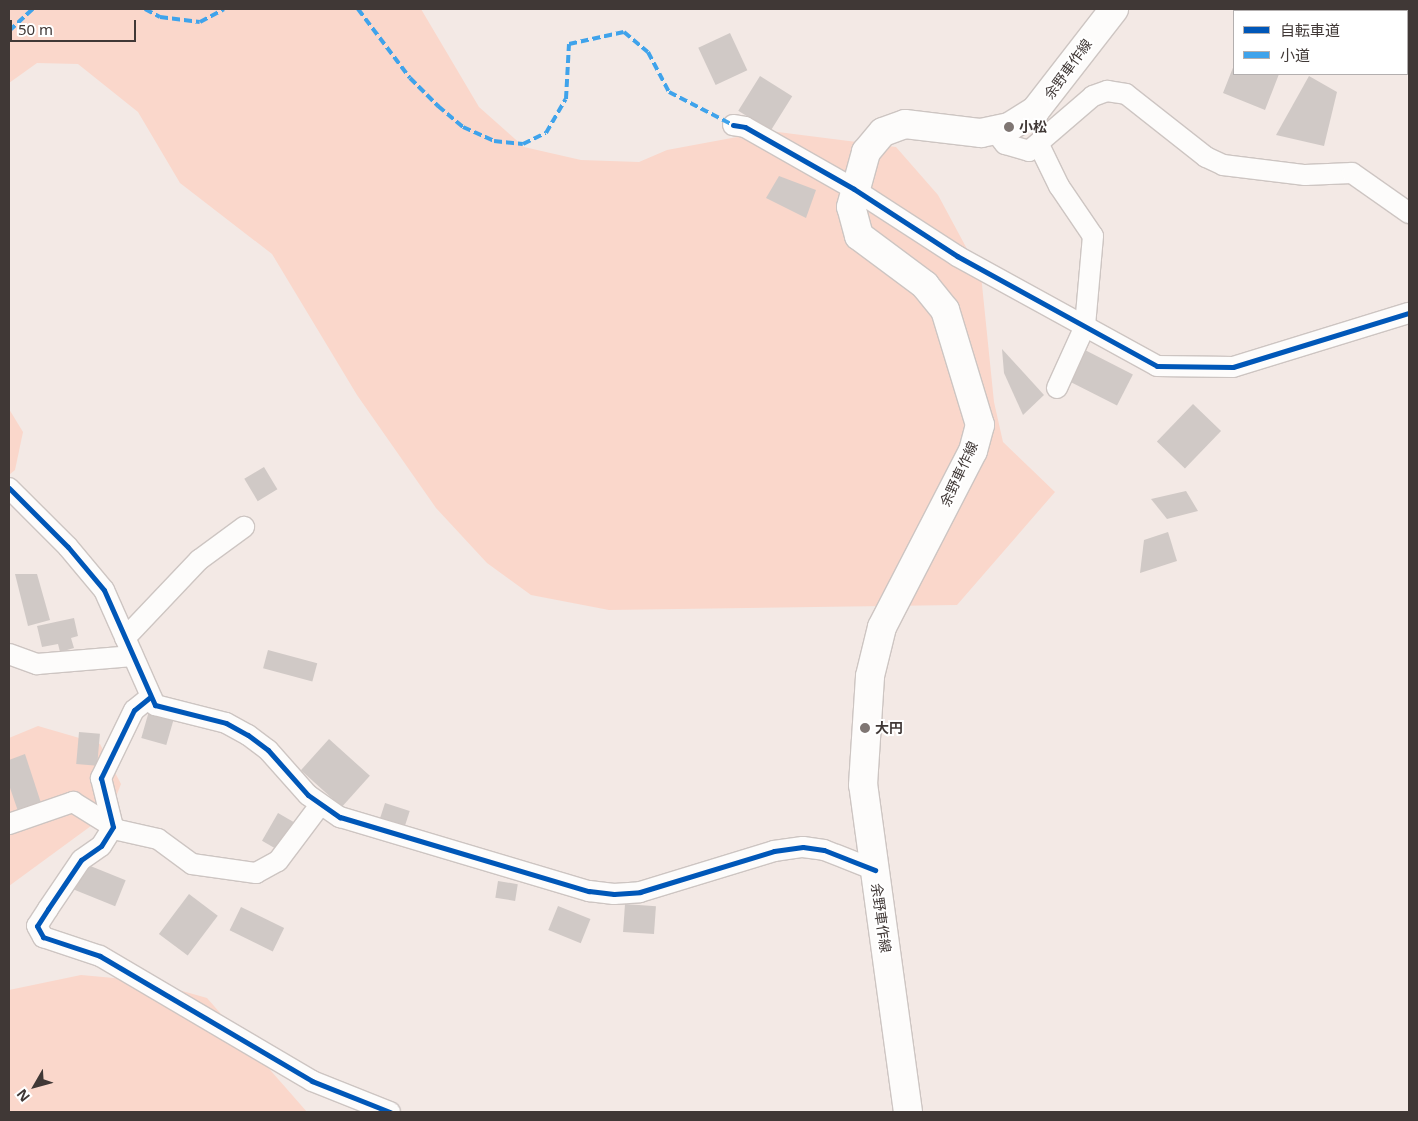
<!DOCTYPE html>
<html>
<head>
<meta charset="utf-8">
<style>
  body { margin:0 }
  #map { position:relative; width:1418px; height:1121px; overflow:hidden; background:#f3e9e5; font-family:"Noto Sans","Noto Sans JP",sans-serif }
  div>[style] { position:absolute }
  .green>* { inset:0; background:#fad7cb }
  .building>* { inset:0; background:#d0c9c6; transform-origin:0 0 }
  .roads { filter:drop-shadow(1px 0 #cdc5c2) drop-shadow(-1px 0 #cdc5c2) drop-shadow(0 1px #cdc5c2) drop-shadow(0 -1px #cdc5c2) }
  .minor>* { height:20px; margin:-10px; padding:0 10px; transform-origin:10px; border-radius:10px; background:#fdfcfb }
  .secondary>* { height:28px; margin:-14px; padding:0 14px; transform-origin:14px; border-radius:14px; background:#fdfcfb }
  .quiet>* { height:4px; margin-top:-2px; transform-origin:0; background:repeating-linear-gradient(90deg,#3fa3eb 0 8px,transparent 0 12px) }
  .cycleway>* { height:5px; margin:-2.5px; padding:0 2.5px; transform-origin:2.5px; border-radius:2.5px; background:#0057b8 }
  .dots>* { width:14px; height:14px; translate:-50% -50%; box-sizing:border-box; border:2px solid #fff; border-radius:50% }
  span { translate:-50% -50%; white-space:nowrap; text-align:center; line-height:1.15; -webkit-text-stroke:4px #fff; paint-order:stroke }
  .street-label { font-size:14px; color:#403836 }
  .poi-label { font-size:14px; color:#403836; font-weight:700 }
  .left { translate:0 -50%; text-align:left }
  .frame { position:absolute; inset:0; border:10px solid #403836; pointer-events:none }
  .legend { position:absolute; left:1233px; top:10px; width:175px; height:65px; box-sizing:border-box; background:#fff; border:1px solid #b3afaf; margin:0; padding:6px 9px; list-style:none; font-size:15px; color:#403836 }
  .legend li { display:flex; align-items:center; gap:10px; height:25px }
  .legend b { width:25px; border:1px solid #b3afaf }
  .north { position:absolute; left:10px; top:1061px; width:50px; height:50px; -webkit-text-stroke:4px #fff; paint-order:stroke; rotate:232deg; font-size:14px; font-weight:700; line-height:20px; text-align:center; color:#403836 }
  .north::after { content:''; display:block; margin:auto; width:18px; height:22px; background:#403836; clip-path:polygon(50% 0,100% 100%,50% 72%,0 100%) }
  .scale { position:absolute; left:10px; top:20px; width:126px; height:22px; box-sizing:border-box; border:2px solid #403836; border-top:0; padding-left:6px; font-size:15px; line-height:18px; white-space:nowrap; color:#403836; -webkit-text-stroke:4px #fff; paint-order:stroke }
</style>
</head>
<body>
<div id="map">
  <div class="green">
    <div style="clip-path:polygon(9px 9px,421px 9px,479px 107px,524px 147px,581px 160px,639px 162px,667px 150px,770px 131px,896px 147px,938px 195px,981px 275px,994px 402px,1003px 442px,1055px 492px,957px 605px,609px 610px,531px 595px,487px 563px,436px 508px,357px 395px,272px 254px,180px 183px,138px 112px,78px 64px,37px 63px,9px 83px)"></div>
    <div style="clip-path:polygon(9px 409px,23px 432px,15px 470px,9px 475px)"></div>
    <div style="clip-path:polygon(38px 726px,100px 744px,121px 784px,110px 812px,9px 886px,9px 738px)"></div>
    <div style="clip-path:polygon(81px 975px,147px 981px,207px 998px,307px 1112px,9px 1112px,9px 990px)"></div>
  </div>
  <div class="building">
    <div style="left:730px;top:33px;width:41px;height:35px;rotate:65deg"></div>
    <div style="clip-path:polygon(1234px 65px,1234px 74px,1279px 74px,1265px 110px,1223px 93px)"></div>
    <div style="left:760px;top:76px;width:38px;height:41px;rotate:32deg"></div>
    <div style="clip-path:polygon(1309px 76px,1337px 92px,1324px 146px,1276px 135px)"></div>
    <div style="clip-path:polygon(779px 176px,816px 190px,806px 218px,766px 198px)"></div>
    <div style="clip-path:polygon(1002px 349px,1044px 395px,1023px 415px,1004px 373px)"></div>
    <div style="left:1083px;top:349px;width:56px;height:35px;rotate:27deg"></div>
    <div style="left:1193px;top:404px;width:39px;height:52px;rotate:44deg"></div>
    <div style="left:264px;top:467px;width:26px;height:23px;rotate:59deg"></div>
    <div style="clip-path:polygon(1186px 491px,1198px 511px,1167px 519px,1151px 499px)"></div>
    <div style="clip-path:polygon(1168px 532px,1177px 561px,1140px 573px,1144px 540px)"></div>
    <div style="clip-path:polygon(15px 574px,37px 574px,50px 620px,28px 626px)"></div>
    <div style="clip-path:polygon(74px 618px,78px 636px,71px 638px,74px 648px,60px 652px,58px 644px,42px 647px,37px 626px)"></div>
    <div style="left:268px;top:650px;width:51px;height:19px;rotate:15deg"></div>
    <div style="left:149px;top:711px;width:26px;height:28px;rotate:16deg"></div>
    <div style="left:79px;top:732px;width:21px;height:32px;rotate:5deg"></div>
    <div style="left:329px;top:739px;width:55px;height:42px;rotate:42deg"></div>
    <div style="clip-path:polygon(25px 754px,42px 806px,19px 814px,9px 785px,9px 760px)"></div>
    <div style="left:385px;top:803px;width:26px;height:21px;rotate:18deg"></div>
    <div style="left:278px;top:813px;width:20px;height:32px;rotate:30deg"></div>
    <div style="left:83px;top:863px;width:46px;height:28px;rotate:22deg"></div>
    <div style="left:498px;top:881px;width:20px;height:17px;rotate:9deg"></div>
    <div style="left:189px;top:894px;width:36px;height:50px;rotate:37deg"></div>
    <div style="left:625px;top:904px;width:31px;height:28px;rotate:4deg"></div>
    <div style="left:558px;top:906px;width:35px;height:26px;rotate:22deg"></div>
    <div style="left:241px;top:907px;width:48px;height:26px;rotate:26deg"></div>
  </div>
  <div class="roads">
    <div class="minor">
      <div style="left:733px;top:125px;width:12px;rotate:9deg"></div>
      <div style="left:745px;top:127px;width:125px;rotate:29.6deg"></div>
      <div style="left:854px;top:189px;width:123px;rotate:33deg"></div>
      <div style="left:957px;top:256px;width:228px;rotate:28.8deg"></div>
      <div style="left:1157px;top:366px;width:76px;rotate:0.8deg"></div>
      <div style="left:1233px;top:367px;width:184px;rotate:-17.1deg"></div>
      <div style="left:994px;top:130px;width:18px;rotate:52deg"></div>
      <div style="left:1005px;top:144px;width:25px;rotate:16deg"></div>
      <div style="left:1029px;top:151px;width:84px;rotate:-40.7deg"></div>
      <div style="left:1093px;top:96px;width:15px;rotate:-20deg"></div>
      <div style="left:1107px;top:91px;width:19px;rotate:9deg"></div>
      <div style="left:1126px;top:94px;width:102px;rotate:38.2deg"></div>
      <div style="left:1206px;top:157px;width:19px;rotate:25deg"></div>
      <div style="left:1223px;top:165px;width:83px;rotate:7deg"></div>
      <div style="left:1305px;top:175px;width:47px;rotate:-2.4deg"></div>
      <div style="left:1352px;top:173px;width:70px;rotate:35.1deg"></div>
      <div style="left:1039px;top:145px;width:46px;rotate:64deg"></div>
      <div style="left:1059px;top:186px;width:60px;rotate:55.8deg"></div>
      <div style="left:1093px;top:236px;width:90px;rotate:95.1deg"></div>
      <div style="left:1085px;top:326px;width:68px;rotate:114.3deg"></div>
      <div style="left:9px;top:488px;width:83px;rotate:45deg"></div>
      <div style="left:68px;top:547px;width:56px;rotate:50.1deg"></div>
      <div style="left:104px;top:590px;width:126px;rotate:66.1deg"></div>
      <div style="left:155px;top:705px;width:73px;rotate:14.2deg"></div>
      <div style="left:226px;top:723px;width:25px;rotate:29deg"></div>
      <div style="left:248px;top:735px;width:25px;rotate:37deg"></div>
      <div style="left:268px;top:750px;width:60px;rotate:48.4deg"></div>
      <div style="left:308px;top:795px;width:39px;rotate:35deg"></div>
      <div style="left:340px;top:817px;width:260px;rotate:16.6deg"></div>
      <div style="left:589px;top:891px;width:25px;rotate:7deg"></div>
      <div style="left:614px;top:894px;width:26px;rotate:-4deg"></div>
      <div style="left:640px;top:892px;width:140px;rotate:-17deg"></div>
      <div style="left:774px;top:851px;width:29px;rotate:-8deg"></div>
      <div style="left:803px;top:847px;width:21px;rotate:8deg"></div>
      <div style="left:824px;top:850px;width:55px;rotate:21.4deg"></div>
      <div style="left:125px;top:638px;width:108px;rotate:-46.5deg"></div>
      <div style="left:199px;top:560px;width:56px;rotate:-36.3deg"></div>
      <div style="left:9px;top:654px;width:30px;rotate:20deg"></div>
      <div style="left:37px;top:664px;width:96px;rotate:-4.8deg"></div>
      <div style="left:149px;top:698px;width:19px;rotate:141deg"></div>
      <div style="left:134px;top:710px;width:76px;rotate:115.9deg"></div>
      <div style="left:101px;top:778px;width:50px;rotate:76.2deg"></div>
      <div style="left:113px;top:827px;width:22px;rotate:122deg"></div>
      <div style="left:101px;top:846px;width:24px;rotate:145deg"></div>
      <div style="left:81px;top:860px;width:59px;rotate:124deg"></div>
      <div style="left:48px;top:909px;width:20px;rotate:123deg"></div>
      <div style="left:37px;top:926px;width:13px;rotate:61deg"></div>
      <div style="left:43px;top:937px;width:60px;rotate:18.4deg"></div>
      <div style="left:100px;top:956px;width:246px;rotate:30.5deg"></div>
      <div style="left:312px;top:1081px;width:84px;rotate:21.7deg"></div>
      <div style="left:9px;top:824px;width:68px;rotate:-19deg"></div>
      <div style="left:73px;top:802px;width:53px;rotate:31.9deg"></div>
      <div style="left:118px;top:830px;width:41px;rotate:12.7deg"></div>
      <div style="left:158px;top:839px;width:42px;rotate:36.3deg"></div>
      <div style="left:192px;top:864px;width:65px;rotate:8deg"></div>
      <div style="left:256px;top:873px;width:25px;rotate:-29deg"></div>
      <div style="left:278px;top:861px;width:70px;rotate:-53.1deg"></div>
    </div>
    <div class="secondary">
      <div style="left:908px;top:1112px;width:330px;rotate:-97.8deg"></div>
      <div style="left:863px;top:785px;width:109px;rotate:-86.3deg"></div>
      <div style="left:870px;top:676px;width:50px;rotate:-76.2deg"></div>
      <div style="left:882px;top:627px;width:198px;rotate:-62.7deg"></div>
      <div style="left:973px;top:451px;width:27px;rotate:-75deg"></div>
      <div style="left:980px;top:425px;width:120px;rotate:-106.9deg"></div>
      <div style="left:945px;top:310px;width:32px;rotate:-129deg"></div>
      <div style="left:925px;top:285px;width:82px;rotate:-143.4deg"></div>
      <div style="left:859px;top:236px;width:30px;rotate:-105deg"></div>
      <div style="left:851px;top:207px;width:57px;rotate:-74.7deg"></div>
      <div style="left:866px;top:152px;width:26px;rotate:-50deg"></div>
      <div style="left:883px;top:132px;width:23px;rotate:-20deg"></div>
      <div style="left:905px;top:124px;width:77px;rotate:6.8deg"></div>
      <div style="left:981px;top:133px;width:29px;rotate:-12deg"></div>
      <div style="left:1009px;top:127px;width:31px;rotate:-32deg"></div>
      <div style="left:1035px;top:111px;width:129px;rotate:-52.2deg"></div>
    </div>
  </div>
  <div class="quiet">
    <div style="left:145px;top:9px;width:17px;rotate:28deg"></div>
    <div style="left:160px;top:17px;width:40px;rotate:7.1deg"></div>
    <div style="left:200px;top:22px;width:27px;rotate:-28deg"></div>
    <div style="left:358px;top:9px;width:86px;rotate:53deg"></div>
    <div style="left:410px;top:78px;width:40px;rotate:45deg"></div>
    <div style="left:438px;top:106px;width:33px;rotate:40deg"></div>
    <div style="left:463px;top:127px;width:34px;rotate:24deg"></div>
    <div style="left:494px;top:141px;width:29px;rotate:6deg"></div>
    <div style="left:523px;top:144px;width:25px;rotate:-26deg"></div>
    <div style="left:546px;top:133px;width:39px;rotate:-60deg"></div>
    <div style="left:566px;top:99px;width:55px;rotate:-86.9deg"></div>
    <div style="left:569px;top:44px;width:56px;rotate:-12.3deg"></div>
    <div style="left:624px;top:32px;width:31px;rotate:40deg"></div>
    <div style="left:648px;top:52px;width:45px;rotate:62.3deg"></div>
    <div style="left:669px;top:92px;width:72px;rotate:27.3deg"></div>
    <div style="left:9px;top:31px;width:33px;rotate:-43deg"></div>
  </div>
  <div class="cycleway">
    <div style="left:733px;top:125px;width:12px;rotate:9deg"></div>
    <div style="left:745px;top:127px;width:125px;rotate:29.6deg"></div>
    <div style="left:854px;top:189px;width:123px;rotate:33deg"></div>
    <div style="left:957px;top:256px;width:228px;rotate:28.8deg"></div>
    <div style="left:1157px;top:366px;width:76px;rotate:0.8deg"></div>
    <div style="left:1233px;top:367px;width:184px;rotate:-17.1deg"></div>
    <div style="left:9px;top:488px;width:83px;rotate:45deg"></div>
    <div style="left:68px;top:547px;width:56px;rotate:50.1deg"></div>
    <div style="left:104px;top:590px;width:126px;rotate:66.1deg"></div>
    <div style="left:155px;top:705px;width:73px;rotate:14.2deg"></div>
    <div style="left:226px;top:723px;width:25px;rotate:29deg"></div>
    <div style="left:248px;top:735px;width:25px;rotate:37deg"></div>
    <div style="left:268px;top:750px;width:60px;rotate:48.4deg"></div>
    <div style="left:308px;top:795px;width:39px;rotate:35deg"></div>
    <div style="left:340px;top:817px;width:260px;rotate:16.6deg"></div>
    <div style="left:589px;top:891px;width:25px;rotate:7deg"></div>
    <div style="left:614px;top:894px;width:26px;rotate:-4deg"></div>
    <div style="left:640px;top:892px;width:140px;rotate:-17deg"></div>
    <div style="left:774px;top:851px;width:29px;rotate:-8deg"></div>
    <div style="left:803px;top:847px;width:21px;rotate:8deg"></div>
    <div style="left:824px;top:850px;width:55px;rotate:21.4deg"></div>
    <div style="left:149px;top:698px;width:19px;rotate:141deg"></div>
    <div style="left:134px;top:710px;width:76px;rotate:115.9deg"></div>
    <div style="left:101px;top:778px;width:50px;rotate:76.2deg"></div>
    <div style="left:113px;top:827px;width:22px;rotate:122deg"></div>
    <div style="left:101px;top:846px;width:24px;rotate:145deg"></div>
    <div style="left:81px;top:860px;width:59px;rotate:124deg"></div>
    <div style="left:48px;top:909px;width:20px;rotate:123deg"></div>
    <div style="left:37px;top:926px;width:13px;rotate:61deg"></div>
    <div style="left:43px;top:937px;width:60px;rotate:18.4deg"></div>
    <div style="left:100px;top:956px;width:246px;rotate:30.5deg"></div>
    <div style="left:312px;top:1081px;width:84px;rotate:21.7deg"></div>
  </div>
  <div class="dots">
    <div style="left:1009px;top:127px;background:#7f7673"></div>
    <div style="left:865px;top:728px;background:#7f7673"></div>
  </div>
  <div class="street-label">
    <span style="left:1068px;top:69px;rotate:-54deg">余野車作線</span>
    <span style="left:959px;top:474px;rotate:-65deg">余野車作線</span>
    <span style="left:881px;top:918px;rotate:82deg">余野車作線</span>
  </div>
  <div class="poi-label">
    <span class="left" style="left:1019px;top:127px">小松</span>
    <span class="left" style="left:875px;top:728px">大円</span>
  </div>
  <div class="frame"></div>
  <ul class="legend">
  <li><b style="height:6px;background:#0057b8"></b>自転車道</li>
  <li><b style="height:6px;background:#3fa3eb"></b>小道</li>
  </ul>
  <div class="north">N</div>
  <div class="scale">50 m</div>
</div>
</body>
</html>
